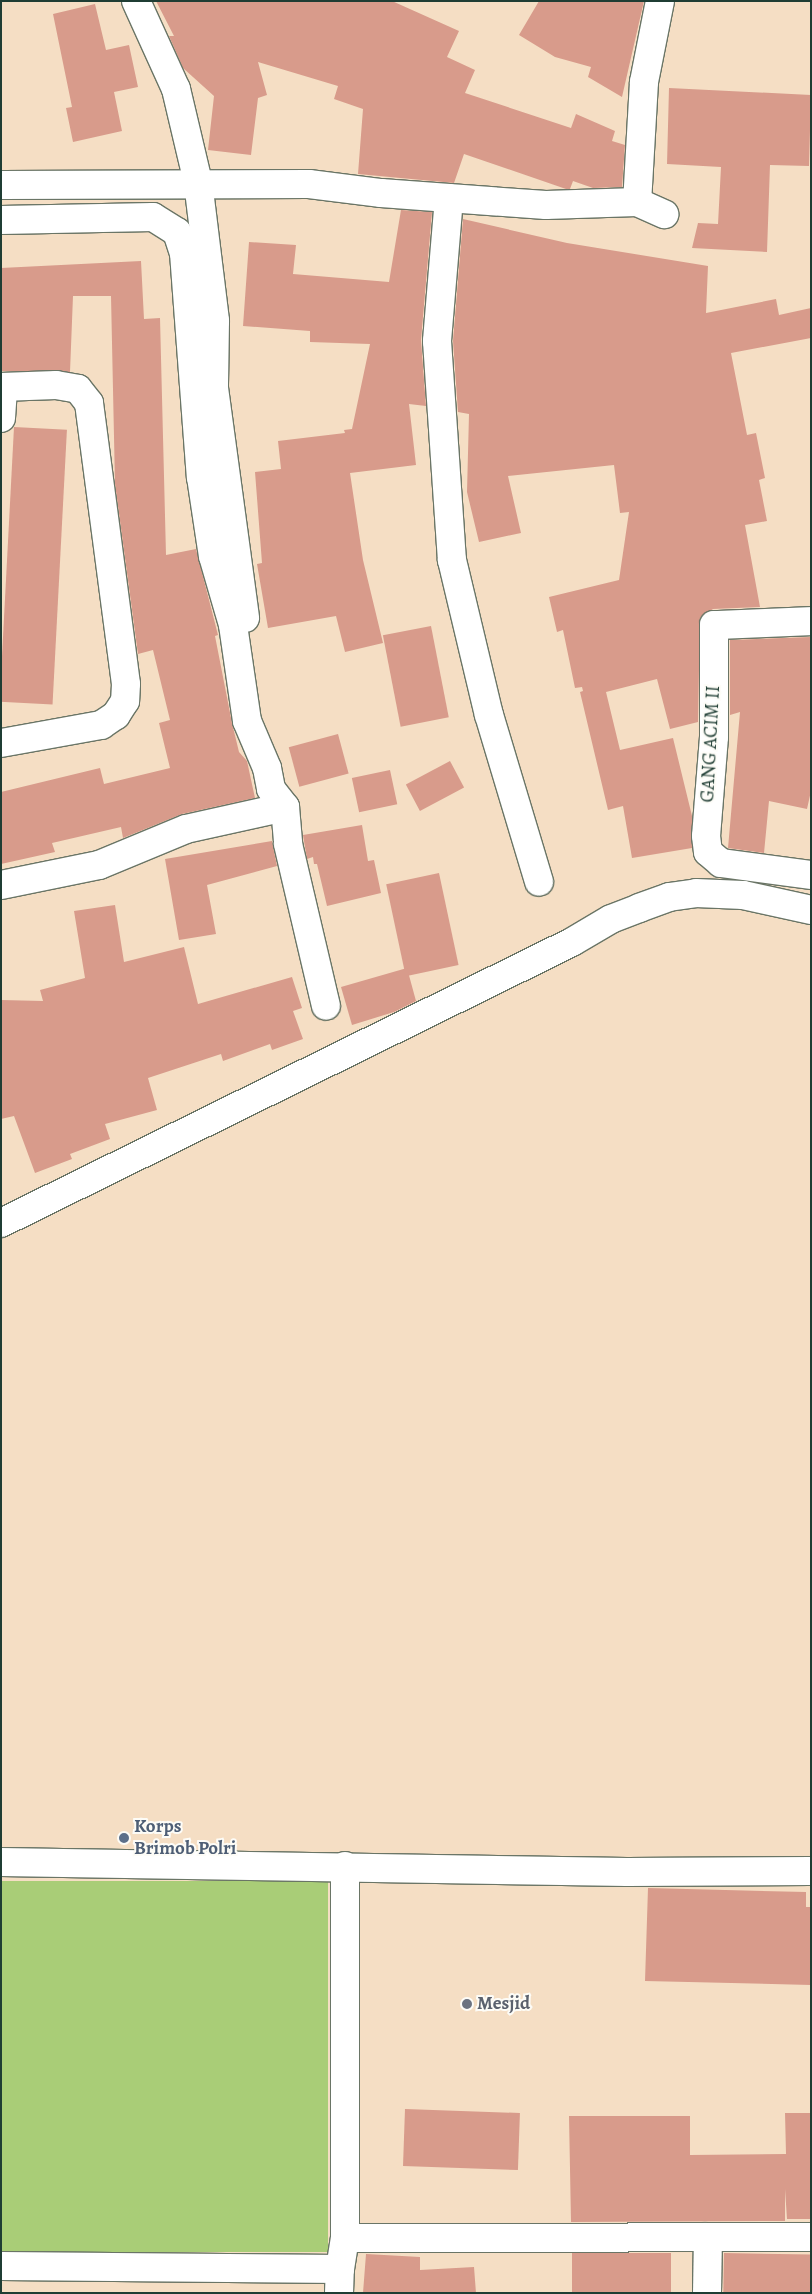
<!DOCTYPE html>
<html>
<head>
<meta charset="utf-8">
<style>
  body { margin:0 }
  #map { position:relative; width:812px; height:2294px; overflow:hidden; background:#f5dec4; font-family:Alegreya,serif }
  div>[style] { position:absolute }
  .green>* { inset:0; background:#a9cd77; transform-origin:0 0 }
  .building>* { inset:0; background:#d89b8b; transform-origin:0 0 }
  .roads { filter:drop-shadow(1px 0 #6a7566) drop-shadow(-1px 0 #6a7566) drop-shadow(0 1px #6a7566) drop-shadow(0 -1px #6a7566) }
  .minor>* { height:28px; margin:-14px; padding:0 14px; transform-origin:14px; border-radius:14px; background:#fff }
  .dots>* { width:14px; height:14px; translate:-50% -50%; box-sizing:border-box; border:2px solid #fdfcf7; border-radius:50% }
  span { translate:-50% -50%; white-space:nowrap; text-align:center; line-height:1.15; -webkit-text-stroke:4px #fdfcf7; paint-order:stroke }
  .street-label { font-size:19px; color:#1f3d34 }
  .service-label { font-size:19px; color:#4e5e75; font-weight:700 }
  .left { translate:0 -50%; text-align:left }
  .worship-label { font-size:19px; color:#5b616d; font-weight:700 }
  .frame { position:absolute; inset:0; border:2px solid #1f3d34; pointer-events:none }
</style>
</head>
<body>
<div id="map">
  <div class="green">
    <div style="left:1px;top:1881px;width:327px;height:371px"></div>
  </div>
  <div class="building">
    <div style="clip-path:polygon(156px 1px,392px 1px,459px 31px,447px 57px,475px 70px,465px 93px,571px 128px,576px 114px,615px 131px,612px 141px,625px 145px,622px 187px,593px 188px,573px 181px,570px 189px,566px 189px,464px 154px,454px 183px,358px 174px,363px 109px,334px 99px,338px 86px,258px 62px,267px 95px,258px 98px,251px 155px,208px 150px,214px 96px,183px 68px,169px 36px,174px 36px)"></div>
    <div style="clip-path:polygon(539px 1px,644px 1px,622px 97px,588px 77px,591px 67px,555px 57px,519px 35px)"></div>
    <div style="clip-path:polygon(95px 4px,106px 50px,129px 45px,138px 87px,114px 92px,122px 131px,73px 142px,66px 108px,72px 107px,53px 14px)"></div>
    <div style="clip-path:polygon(669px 88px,811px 95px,809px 166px,770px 165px,767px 252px,692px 248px,698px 223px,718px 224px,721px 167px,667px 164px)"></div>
    <div style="clip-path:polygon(401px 210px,432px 212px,421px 340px,426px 406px,409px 404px,416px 465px,350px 473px,363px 560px,383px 643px,345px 652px,336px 616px,268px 628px,257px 564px,262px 563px,255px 472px,281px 469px,278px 441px,345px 433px,344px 430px,352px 429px,370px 344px,310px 342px,310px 331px,243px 326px,249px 242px,296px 245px,293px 274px,389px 282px)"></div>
    <div style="clip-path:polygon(463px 219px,567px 243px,708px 266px,706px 313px,776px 299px,779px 315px,811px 308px,811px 338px,731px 353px,747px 435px,756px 433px,765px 478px,759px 480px,767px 521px,745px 525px,760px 607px,713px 609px,700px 618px,698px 722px,670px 729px,657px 679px,606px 692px,620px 750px,673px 738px,692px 816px,692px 848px,632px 858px,623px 806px,608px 810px,580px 692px,583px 691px,582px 687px,575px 688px,563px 630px,557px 632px,549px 597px,619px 580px,629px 512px,620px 513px,614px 465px,508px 476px,521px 533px,479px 542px,467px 492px,469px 414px,458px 412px,453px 341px)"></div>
    <div style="clip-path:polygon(141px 261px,144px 319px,160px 318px,166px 555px,196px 549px,218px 635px,215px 636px,232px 723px,239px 752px,247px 761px,255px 798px,182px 814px,123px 838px,121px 827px,52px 843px,55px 852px,1px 864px,1px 792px,100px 768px,104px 784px,170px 768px,159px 723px,170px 720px,153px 650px,138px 654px,115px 484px,111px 296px,73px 296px,70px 372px,1px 371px,1px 268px)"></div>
    <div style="left:14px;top:427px;width:53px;height:275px;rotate:3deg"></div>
    <div style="left:431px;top:626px;width:93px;height:49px;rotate:79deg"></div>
    <div style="clip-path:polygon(811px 637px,811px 791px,807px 809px,769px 801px,764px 853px,728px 848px,740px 712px,730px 715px,730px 640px)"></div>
    <div style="left:338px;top:734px;width:41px;height:51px;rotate:75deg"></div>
    <div style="left:450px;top:761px;width:30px;height:50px;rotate:62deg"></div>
    <div style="left:390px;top:770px;width:35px;height:39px;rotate:78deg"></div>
    <div style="clip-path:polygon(362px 825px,368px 861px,374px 860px,381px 893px,327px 906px,317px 864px,314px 864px,313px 857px,307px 859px,303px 835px)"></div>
    <div style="clip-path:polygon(272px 841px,277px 866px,207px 885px,216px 934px,179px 940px,165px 859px)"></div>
    <div style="left:439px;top:873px;width:94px;height:54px;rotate:78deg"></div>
    <div style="clip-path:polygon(115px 905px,124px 962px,184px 947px,198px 1004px,292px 977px,302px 1008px,293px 1011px,303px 1039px,272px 1050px,270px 1044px,223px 1061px,221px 1054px,148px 1078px,157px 1110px,105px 1124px,110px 1139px,70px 1154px,72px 1159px,35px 1173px,14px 1116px,1px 1119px,1px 1000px,43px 1001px,40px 990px,85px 978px,74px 911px)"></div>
    <div style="clip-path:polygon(407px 968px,416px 1001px,394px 1012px,352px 1025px,341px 987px)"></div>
    <div style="clip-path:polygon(648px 1888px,806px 1892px,806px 1907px,811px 1907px,811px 1985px,645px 1981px)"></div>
    <div style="left:405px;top:2109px;width:115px;height:57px;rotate:2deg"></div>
    <div style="clip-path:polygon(785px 2113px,811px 2113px,811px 2219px,787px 2219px,785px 2189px,785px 2221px,571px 2222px,569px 2116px,690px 2116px,690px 2155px,786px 2154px)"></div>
    <div style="left:572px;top:2253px;width:99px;height:40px"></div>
    <div style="left:724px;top:2253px;width:87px;height:40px;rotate:1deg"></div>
    <div style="clip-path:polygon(366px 2254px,420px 2257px,420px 2270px,474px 2267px,476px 2293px,363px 2293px)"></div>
  </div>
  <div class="roads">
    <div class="minor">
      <div style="left:136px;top:1px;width:97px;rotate:65.6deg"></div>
      <div style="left:176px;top:89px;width:96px;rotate:76.7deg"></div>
      <div style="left:198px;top:182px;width:140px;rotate:83deg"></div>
      <div style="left:215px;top:321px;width:67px;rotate:90.9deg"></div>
      <div style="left:214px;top:388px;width:232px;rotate:82.3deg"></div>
      <div style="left:660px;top:1px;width:83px;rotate:101.2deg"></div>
      <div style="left:644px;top:82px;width:120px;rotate:93.3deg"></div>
      <div style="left:637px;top:202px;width:30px;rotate:24deg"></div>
      <div style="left:1px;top:185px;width:308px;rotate:-0.2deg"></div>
      <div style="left:309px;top:184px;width:73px;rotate:7.1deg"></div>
      <div style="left:381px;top:193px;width:165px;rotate:4.2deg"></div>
      <div style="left:546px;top:205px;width:91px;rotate:-1.9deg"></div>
      <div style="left:449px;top:198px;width:144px;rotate:94.8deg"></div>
      <div style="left:437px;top:341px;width:220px;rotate:86.1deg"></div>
      <div style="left:452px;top:560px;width:159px;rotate:76.6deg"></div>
      <div style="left:489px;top:715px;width:174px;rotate:73.3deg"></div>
      <div style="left:1px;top:220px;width:152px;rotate:-1.1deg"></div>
      <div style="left:153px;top:217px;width:28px;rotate:32deg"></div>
      <div style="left:177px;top:232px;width:22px;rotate:72deg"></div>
      <div style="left:184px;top:253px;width:225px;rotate:85.7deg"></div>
      <div style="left:201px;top:477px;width:80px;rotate:81.4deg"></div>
      <div style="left:213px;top:556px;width:72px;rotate:73.8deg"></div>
      <div style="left:233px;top:625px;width:97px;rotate:81.7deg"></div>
      <div style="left:247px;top:721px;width:51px;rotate:66.9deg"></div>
      <div style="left:267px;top:768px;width:21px;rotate:79deg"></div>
      <div style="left:271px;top:789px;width:23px;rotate:52deg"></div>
      <div style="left:285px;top:807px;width:101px;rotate:167.5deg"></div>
      <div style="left:186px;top:829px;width:94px;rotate:157.5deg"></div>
      <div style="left:99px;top:865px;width:100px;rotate:168.5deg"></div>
      <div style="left:1px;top:387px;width:55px;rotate:-2.1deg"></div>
      <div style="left:56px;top:385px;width:22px;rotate:10deg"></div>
      <div style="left:78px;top:389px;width:18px;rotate:52deg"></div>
      <div style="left:89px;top:403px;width:283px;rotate:82.5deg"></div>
      <div style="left:126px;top:684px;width:17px;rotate:93deg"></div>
      <div style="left:125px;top:701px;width:17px;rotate:123deg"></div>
      <div style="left:116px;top:715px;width:18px;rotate:146deg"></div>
      <div style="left:101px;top:725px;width:102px;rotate:169.8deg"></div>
      <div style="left:1px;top:418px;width:31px;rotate:-86deg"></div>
      <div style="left:811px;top:621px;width:97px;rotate:177.6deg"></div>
      <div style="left:714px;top:625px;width:112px;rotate:90deg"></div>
      <div style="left:714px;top:737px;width:99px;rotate:94.6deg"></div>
      <div style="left:706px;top:836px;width:16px;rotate:83deg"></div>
      <div style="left:708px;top:852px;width:17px;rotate:40deg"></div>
      <div style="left:721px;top:863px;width:91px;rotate:7.6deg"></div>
      <div style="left:285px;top:807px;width:37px;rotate:85deg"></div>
      <div style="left:288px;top:844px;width:166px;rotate:76.8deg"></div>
      <div style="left:1px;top:1223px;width:636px;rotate:-26.2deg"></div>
      <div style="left:572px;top:942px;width:45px;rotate:-30.5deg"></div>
      <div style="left:611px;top:919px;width:30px;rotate:-21deg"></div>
      <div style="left:639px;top:908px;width:32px;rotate:-20deg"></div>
      <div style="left:669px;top:897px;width:27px;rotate:-8deg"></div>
      <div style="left:696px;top:893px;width:47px;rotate:2.4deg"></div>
      <div style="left:743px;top:895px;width:70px;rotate:12.4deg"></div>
      <div style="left:1px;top:1862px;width:626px;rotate:0.92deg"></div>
      <div style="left:627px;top:1872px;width:184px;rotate:-0.3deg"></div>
      <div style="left:345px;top:2238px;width:466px;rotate:-0.1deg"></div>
      <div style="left:1px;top:2266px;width:339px;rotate:0.5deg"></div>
      <div style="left:340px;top:2269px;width:31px;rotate:-81deg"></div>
      <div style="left:345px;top:2238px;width:372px;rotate:-90deg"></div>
      <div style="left:339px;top:2293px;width:24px;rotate:-88deg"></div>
      <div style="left:707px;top:2293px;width:56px;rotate:-89deg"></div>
    </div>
  </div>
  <div class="dots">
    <div style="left:124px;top:1838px;background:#5c6f8a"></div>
    <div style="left:467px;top:2004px;background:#6b7280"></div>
  </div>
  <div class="street-label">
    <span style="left:711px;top:744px;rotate:-87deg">GANG ACIM II</span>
  </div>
  <div class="service-label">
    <span class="left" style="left:134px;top:1838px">Korps<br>Brimob Polri</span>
  </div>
  <div class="worship-label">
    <span class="left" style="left:477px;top:2004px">Mesjid</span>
  </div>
  <div class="frame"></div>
</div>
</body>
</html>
